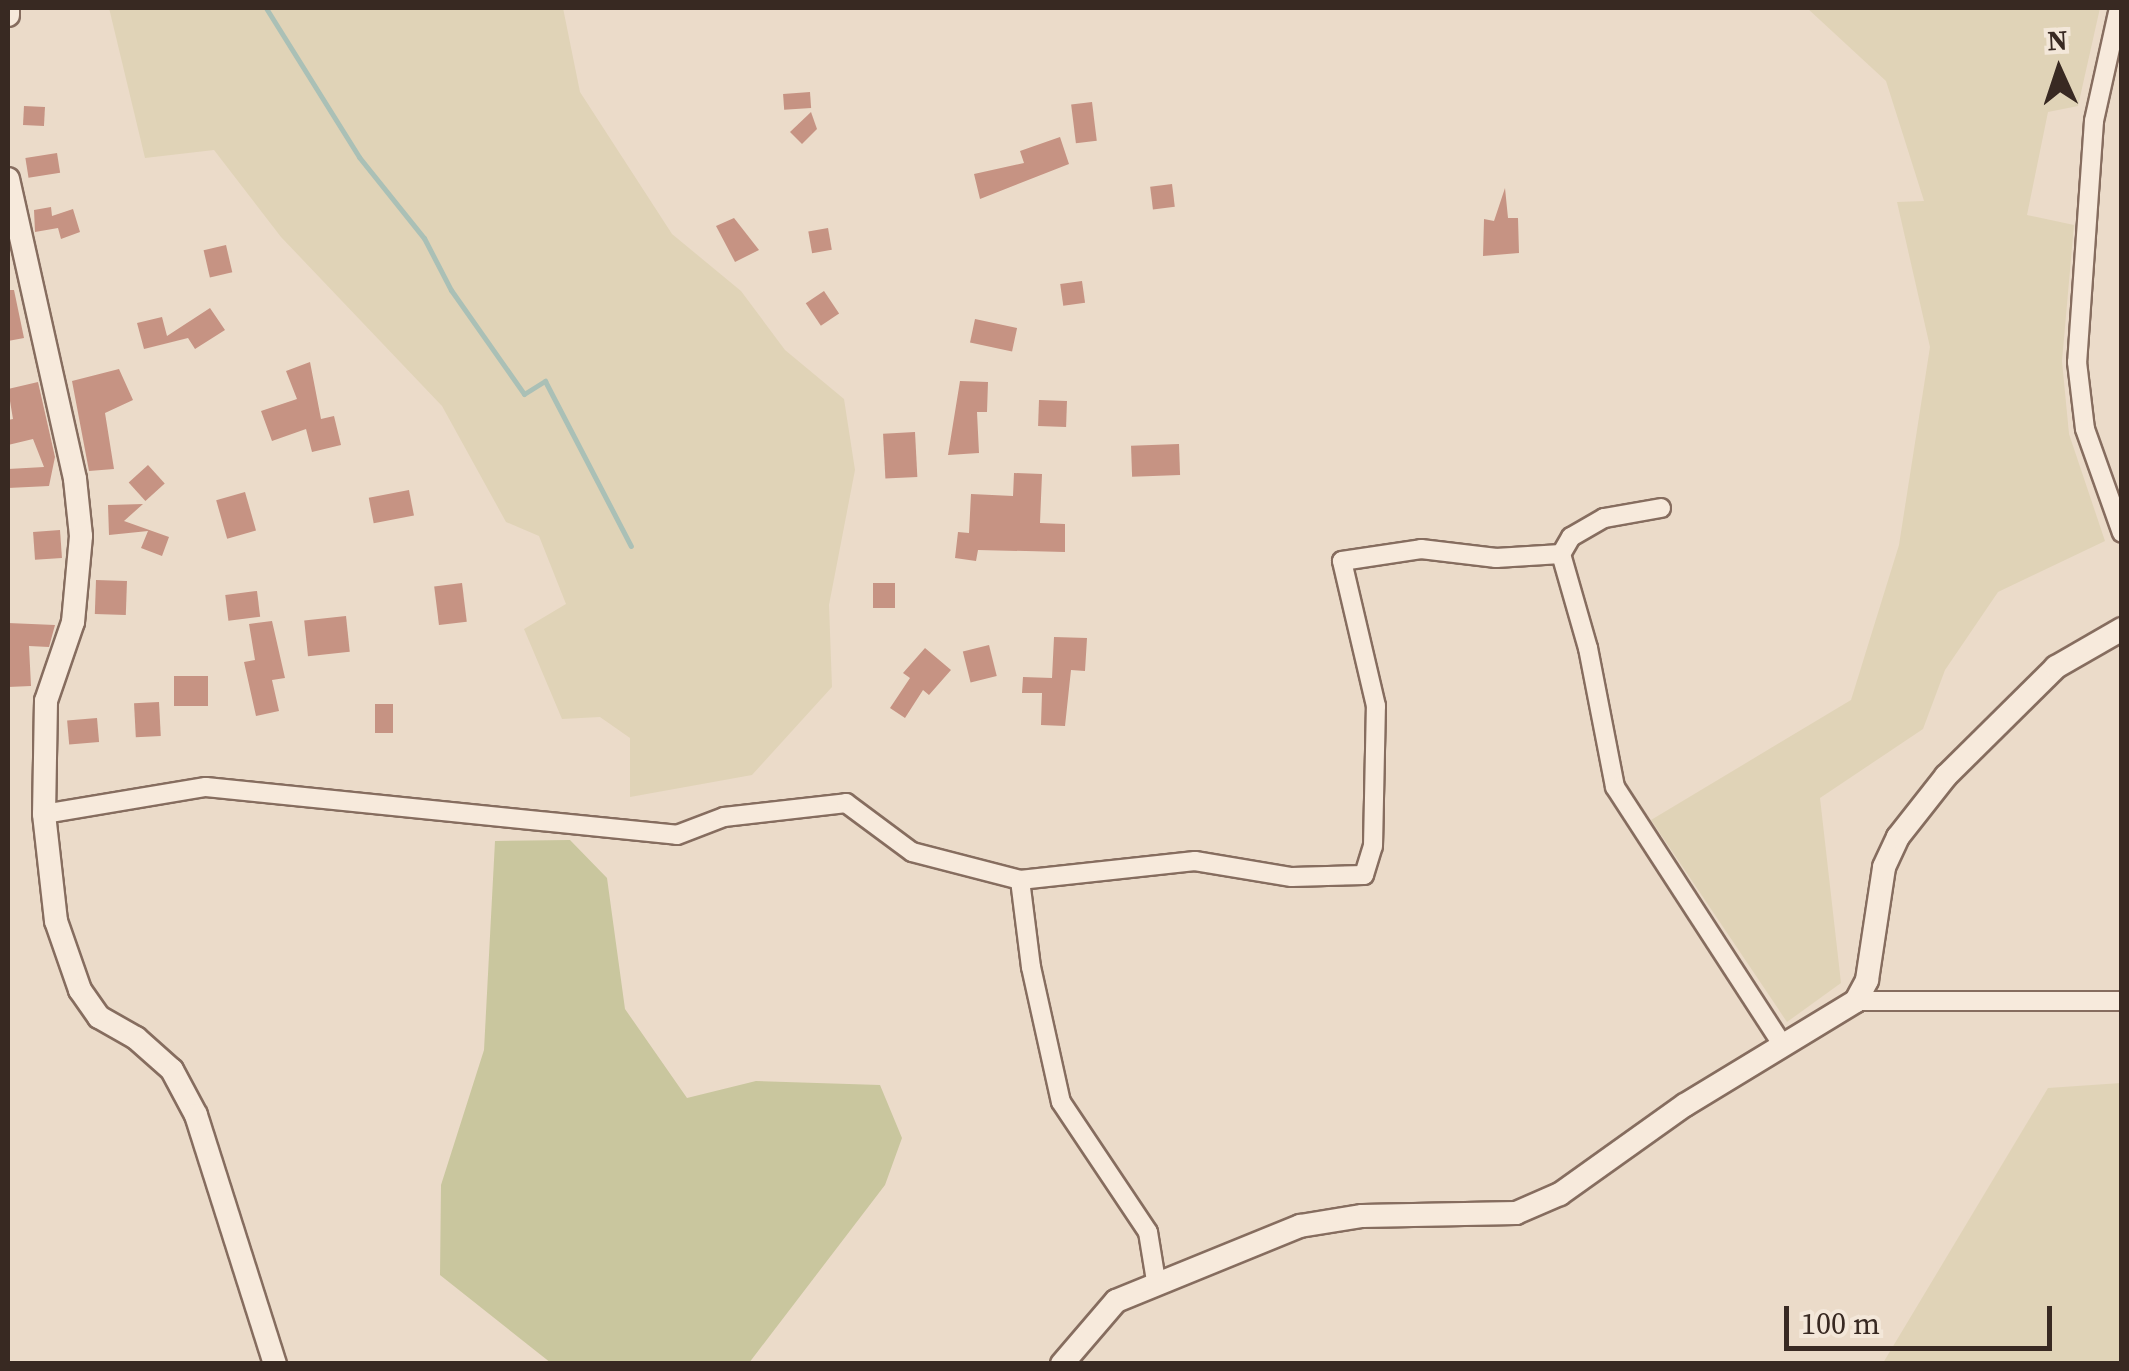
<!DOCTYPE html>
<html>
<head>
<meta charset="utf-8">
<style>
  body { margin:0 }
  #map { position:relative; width:2129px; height:1371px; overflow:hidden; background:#ebdbc9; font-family:"Source Serif 4",serif }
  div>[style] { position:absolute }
  .farmland>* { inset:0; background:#e0d3b7 }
  .green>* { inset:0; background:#c9c69e }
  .stream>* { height:5px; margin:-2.5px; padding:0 2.5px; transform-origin:2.5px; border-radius:2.5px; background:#aac0b6 }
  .building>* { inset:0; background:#c69383; transform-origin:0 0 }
  .roads { filter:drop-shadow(2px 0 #866d5f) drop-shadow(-2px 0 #866d5f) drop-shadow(0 2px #866d5f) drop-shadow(0 -2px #866d5f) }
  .minor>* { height:18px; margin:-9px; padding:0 9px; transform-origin:9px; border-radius:9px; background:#f7eadc }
  .tertiary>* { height:22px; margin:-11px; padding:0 11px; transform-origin:11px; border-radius:11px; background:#f7eadc }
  span { translate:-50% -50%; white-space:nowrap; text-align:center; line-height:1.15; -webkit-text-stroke:10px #f3e7d9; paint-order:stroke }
  .frame { position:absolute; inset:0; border:10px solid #382922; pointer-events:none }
  .north { position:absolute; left:2009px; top:20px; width:100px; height:100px; -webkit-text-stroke:8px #f3e7d9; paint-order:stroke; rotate:357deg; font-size:28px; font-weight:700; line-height:40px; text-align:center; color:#382922 }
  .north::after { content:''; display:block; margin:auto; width:35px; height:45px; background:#382922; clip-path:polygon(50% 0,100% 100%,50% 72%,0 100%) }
  .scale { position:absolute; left:1784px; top:1306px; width:268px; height:45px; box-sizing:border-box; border:5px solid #382922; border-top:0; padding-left:12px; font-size:30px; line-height:35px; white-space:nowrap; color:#382922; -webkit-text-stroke:8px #f3e7d9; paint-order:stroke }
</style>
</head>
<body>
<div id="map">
  <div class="farmland">
    <div style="clip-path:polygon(109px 8px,563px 8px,580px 92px,672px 234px,741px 291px,785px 350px,844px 399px,855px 470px,829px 605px,832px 687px,752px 775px,630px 797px,630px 738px,600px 717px,562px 719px,524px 629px,566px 604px,539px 536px,506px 522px,442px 406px,281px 237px,214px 150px,145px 158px)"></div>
    <div style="clip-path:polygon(1807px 8px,2100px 8px,2078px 106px,2048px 112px,2027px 215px,2074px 225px,2062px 361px,2069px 434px,2105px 541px,1998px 592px,1945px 670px,1923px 729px,1820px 798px,1841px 983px,1787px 1022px,1651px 820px,1851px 700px,1899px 545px,1930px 347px,1897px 202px,1924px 201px,1886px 81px)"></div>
    <div style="clip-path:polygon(2121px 1083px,2121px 1363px,1883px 1363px,2048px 1088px)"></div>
  </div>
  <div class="green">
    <div style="clip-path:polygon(570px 840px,607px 878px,625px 1009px,687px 1098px,756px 1081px,880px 1085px,902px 1138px,885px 1185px,749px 1363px,551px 1363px,440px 1275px,441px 1185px,484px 1050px,495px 841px)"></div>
  </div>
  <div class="stream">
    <div style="left:266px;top:8px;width:176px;rotate:58deg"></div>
    <div style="left:359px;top:157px;width:104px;rotate:51.3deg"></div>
    <div style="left:424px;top:238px;width:59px;rotate:62.6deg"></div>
    <div style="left:451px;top:290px;width:127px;rotate:54.9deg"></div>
    <div style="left:524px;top:394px;width:25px;rotate:-32deg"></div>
    <div style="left:545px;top:381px;width:186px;rotate:62.5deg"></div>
  </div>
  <div class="building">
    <div style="left:810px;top:92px;width:16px;height:27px;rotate:86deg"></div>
    <div style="left:1092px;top:102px;width:39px;height:21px;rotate:83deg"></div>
    <div style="left:24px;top:106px;width:21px;height:19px;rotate:3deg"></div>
    <div style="clip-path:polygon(811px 112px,817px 129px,802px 144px,790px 132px)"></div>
    <div style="clip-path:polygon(1060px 137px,1069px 164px,980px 199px,974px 174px,1024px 163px,1020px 151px)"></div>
    <div style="left:57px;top:153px;width:20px;height:32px;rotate:81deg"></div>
    <div style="left:1172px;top:184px;width:23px;height:22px;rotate:83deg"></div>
    <div style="clip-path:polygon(1505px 188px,1508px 218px,1518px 218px,1519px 253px,1483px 256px,1484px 219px,1494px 221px)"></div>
    <div style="clip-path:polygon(51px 207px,52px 216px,73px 209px,80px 232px,61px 239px,58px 228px,35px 232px,34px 210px)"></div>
    <div style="clip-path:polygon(734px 218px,759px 250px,735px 262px,716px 226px)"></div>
    <div style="left:828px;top:228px;width:22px;height:20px;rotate:80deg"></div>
    <div style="left:226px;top:245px;width:28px;height:23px;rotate:77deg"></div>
    <div style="left:1082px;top:281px;width:22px;height:22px;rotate:82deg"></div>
    <div style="clip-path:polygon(8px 290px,14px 290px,24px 338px,8px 341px)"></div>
    <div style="left:824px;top:291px;width:27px;height:22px;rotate:56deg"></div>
    <div style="clip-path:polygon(210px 308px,225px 330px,195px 349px,188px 338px,144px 349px,137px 323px,162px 317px,167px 336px)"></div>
    <div style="left:975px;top:319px;width:43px;height:24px;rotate:12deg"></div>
    <div style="clip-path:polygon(310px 362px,321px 419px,334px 416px,341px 445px,312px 452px,306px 429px,272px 441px,261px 411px,297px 399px,286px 371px)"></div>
    <div style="clip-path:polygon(119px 369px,133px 400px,105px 413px,114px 469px,89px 471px,72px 381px)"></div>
    <div style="clip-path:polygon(960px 381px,988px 382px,987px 412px,977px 412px,979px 453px,948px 455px)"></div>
    <div style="clip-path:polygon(38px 382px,55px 457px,49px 486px,8px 488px,8px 469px,44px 467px,33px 439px,8px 445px,8px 420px,13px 419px,8px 389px)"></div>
    <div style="left:1039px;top:400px;width:28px;height:26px;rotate:2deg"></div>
    <div style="left:915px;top:432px;width:45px;height:32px;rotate:87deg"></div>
    <div style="left:1179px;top:444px;width:31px;height:48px;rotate:88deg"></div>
    <div style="left:148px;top:465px;width:25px;height:26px;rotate:48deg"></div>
    <div style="clip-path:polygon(1014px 473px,1042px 474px,1040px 523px,1065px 524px,1065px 552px,978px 550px,976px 561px,955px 558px,958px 532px,969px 533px,971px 494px,1013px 496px)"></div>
    <div style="left:409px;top:490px;width:26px;height:41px;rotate:79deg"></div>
    <div style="left:245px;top:492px;width:40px;height:30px;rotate:74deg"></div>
    <div style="clip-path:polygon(143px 504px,124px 521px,169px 537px,162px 556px,141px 548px,148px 531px,109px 535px,108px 505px)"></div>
    <div style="left:60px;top:530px;width:28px;height:27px;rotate:86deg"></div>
    <div style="left:96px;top:580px;width:31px;height:34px;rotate:2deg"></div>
    <div style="left:462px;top:583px;width:39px;height:28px;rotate:83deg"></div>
    <div style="left:873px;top:583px;width:22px;height:25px"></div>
    <div style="left:257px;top:591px;width:26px;height:32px;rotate:83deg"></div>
    <div style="left:346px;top:616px;width:36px;height:42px;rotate:84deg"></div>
    <div style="clip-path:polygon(272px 621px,285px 678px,272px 680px,279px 711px,256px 716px,244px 662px,255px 660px,249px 624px)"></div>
    <div style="clip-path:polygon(8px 623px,55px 625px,49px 647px,29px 646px,31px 686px,8px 687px)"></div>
    <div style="clip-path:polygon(1054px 637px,1087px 638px,1085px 671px,1071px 670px,1065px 726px,1041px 725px,1042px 693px,1022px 693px,1023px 677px,1052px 678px)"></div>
    <div style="left:989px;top:645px;width:32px;height:27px;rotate:76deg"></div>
    <div style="clip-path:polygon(925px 648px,951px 670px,929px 695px,923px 690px,905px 718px,890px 708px,910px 678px,903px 673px)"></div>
    <div style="left:174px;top:676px;width:34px;height:30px"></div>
    <div style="left:159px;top:702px;width:34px;height:25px;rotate:87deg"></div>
    <div style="left:375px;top:704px;width:18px;height:29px"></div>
    <div style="left:97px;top:718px;width:24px;height:30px;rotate:85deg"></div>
  </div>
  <div class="roads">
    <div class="minor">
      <div style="left:2119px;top:8px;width:116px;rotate:102.5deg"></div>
      <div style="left:2094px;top:121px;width:242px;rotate:94deg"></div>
      <div style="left:2077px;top:362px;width:67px;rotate:83.2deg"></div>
      <div style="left:2085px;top:429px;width:110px;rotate:70.4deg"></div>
      <div style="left:1661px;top:508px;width:58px;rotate:170deg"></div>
      <div style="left:1604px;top:518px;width:38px;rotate:150deg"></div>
      <div style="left:1571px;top:537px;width:20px;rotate:120deg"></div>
      <div style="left:1561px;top:554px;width:98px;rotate:74deg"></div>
      <div style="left:1588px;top:648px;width:142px;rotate:79deg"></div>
      <div style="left:1615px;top:787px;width:309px;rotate:57deg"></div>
      <div style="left:44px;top:814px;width:164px;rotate:-9.5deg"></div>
      <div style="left:206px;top:787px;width:473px;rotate:5.8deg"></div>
      <div style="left:677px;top:835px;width:50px;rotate:-21deg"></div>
      <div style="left:724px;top:817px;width:123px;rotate:-6.5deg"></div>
      <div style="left:846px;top:803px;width:82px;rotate:36.6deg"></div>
      <div style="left:912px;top:852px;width:112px;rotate:14.5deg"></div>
      <div style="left:1020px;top:880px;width:176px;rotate:-6.2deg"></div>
      <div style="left:1195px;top:861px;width:98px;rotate:9.4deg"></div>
      <div style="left:1292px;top:877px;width:72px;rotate:-1.6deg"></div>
      <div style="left:1364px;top:875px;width:30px;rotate:-73deg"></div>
      <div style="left:1373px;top:846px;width:140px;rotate:-88.8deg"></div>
      <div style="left:1376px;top:706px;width:149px;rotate:-103.2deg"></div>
      <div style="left:1342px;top:561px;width:80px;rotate:-8.6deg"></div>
      <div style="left:1421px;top:549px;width:76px;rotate:6.8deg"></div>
      <div style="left:1496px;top:558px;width:65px;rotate:-3.5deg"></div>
      <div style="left:1020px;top:880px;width:88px;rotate:82.8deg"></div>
      <div style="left:1031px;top:967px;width:138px;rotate:77.5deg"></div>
      <div style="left:1061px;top:1102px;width:156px;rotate:56.2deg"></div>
      <div style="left:1148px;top:1232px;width:50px;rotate:80.7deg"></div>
      <div style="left:1856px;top:1001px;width:266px"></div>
    </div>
    <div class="tertiary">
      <div style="left:8px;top:15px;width:7px;rotate:-90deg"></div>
      <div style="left:8px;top:179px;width:307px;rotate:77.4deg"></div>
      <div style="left:75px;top:479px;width:57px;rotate:84deg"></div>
      <div style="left:81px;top:536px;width:86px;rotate:95.3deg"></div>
      <div style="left:73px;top:622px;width:83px;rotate:108.9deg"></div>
      <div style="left:46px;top:701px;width:113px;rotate:91deg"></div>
      <div style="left:44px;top:814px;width:108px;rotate:83.6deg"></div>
      <div style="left:56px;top:921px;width:73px;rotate:70.8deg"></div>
      <div style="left:80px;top:990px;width:33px;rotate:55deg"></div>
      <div style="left:99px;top:1017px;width:43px;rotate:29.6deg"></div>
      <div style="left:136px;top:1038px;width:48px;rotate:41.6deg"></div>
      <div style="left:172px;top:1070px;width:51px;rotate:61.9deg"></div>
      <div style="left:196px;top:1115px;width:261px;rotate:72.4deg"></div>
      <div style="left:1062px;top:1364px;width:83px;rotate:-49.4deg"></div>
      <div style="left:1116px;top:1301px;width:199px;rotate:-22.2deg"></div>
      <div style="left:1300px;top:1226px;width:63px;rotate:-9.2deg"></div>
      <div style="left:1362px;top:1216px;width:154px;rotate:-1.1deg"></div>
      <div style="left:1516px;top:1213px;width:48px;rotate:-23.4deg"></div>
      <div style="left:1560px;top:1194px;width:153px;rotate:-35.5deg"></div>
      <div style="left:1685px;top:1105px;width:200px;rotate:-31.3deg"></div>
      <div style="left:1856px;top:1001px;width:24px;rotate:-62deg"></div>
      <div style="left:1867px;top:980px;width:114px;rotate:-81.4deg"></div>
      <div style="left:1884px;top:867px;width:33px;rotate:-65deg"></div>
      <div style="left:1898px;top:837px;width:78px;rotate:-51.8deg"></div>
      <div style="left:1946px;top:776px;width:155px;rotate:-44.7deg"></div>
      <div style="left:2056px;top:667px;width:76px;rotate:-29.9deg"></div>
    </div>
  </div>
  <div class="frame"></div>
  <div class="north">N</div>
  <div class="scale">100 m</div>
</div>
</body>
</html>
